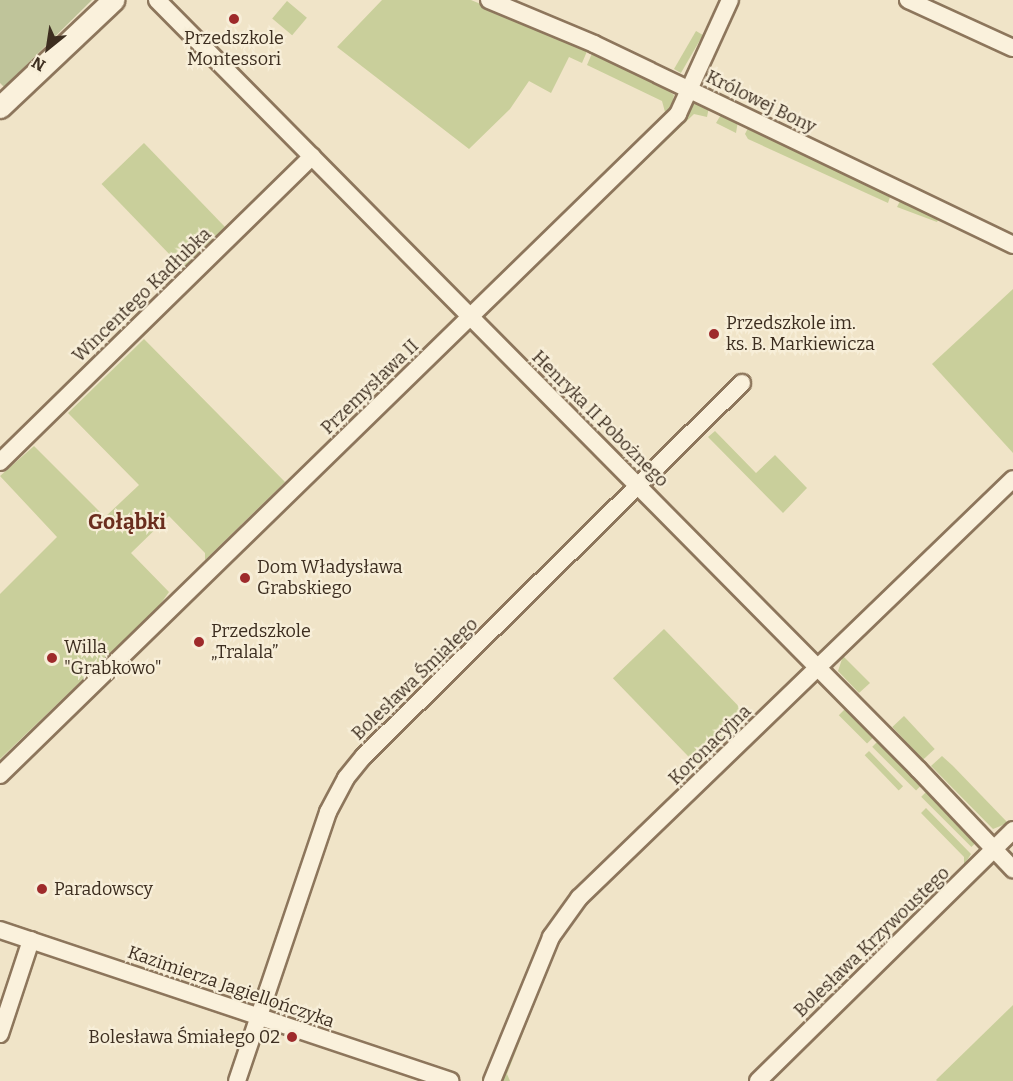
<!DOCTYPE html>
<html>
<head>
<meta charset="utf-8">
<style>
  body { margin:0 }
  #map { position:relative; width:1013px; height:1081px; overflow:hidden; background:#f0e4c8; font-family:Bitter,serif }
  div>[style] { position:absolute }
  .green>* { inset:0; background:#c9cf9b; transform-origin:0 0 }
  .cemetery>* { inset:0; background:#bfc49a }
  .roads { filter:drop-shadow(2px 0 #8d765c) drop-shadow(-2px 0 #8d765c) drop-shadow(0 2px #8d765c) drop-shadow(0 -2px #8d765c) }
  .minor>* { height:16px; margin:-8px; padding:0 8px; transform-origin:8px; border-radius:8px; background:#faf1dc }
  .tertiary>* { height:21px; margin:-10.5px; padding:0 10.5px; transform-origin:10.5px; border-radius:10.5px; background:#faf1dc }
  .dots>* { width:16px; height:16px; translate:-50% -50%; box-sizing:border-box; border:3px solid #f7eed8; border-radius:50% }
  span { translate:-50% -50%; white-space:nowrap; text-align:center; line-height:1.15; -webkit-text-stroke:4.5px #f7eed8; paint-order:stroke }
  .poi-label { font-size:18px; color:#3d2e20 }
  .left { translate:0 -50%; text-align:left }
  .right { translate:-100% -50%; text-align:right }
  .street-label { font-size:18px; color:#3d2e20 }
  .quarter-label { font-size:21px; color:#6b2e1e; font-weight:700 }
  .north { position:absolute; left:18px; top:18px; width:60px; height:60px; -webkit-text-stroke:4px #f7eed8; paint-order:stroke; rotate:210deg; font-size:16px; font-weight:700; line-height:24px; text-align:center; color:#3d2e20 }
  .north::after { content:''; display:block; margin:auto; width:21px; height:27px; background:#3d2e20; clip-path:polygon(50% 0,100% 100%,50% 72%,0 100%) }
</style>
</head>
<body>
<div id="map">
  <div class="green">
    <div style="clip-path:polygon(382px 0,471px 0,588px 49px,582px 63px,569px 57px,551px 93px,529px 81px,510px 109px,469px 149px,337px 47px)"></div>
    <div style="left:287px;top:1px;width:26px;height:23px;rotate:40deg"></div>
    <div style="left:696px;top:31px;width:8px;height:44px;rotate:30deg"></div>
    <div style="clip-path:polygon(593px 51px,665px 85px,664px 88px,674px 95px,672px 105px,665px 112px,662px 101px,587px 65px)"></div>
    <div style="clip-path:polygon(696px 102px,709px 107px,707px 117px,694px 114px,641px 165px,640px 159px)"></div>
    <div style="clip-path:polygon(722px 113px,738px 121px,736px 133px,716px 123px)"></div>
    <div style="clip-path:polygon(749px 126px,891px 194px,888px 203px,748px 139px,745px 134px)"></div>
    <div style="left:144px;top:143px;width:117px;height:59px;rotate:46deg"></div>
    <div style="clip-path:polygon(901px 199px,939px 218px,937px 222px,897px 207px)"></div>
    <div style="clip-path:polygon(1013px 289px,1013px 453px,932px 364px)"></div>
    <div style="clip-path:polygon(144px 339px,285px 482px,205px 560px,205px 553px,169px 516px,131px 553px,169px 592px,159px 606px,0 759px,0 594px,57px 537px,0 476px,34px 446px,105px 517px,139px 485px,68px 413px)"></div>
    <div style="clip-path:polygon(715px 431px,756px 473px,775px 455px,807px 488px,783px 513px,708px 437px)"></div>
    <div style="left:664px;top:629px;width:122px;height:71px;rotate:46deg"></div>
    <div style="clip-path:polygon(843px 656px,870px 683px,859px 693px,838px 671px)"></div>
    <div style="left:848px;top:706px;width:40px;height:13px;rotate:45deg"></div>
    <div style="left:904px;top:716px;width:45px;height:16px;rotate:47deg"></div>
    <div style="left:880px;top:739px;width:62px;height:11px;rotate:45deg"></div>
    <div style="left:869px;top:751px;width:49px;height:6px;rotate:46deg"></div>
    <div style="clip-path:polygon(942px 756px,953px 766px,1008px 823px,993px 829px,931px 766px)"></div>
    <div style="left:929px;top:789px;width:71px;height:11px;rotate:45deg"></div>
    <div style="clip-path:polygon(926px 808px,971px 854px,964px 865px,964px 857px,921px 813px)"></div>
    <div style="clip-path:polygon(540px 990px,507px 1074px,510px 1081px,500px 1081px,535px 991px)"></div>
    <div style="clip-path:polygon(1013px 1005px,1013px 1081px,937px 1081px,936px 1080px)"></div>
  </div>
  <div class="cemetery">
    <div style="clip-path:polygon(0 0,92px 0,4px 87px,0 83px)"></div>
  </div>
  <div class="roads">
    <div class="minor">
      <div style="left:157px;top:0;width:1083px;rotate:45.3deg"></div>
      <div style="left:919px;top:770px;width:137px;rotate:46.5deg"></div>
      <div style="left:489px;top:0;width:114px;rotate:22.7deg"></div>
      <div style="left:594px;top:44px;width:465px;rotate:25.6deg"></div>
      <div style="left:908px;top:0;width:115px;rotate:24.6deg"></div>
      <div style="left:0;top:462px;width:437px;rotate:-44.4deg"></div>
      <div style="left:0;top:775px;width:947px;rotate:-44.27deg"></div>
      <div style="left:678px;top:114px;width:125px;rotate:-65.5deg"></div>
      <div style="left:0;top:930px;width:475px;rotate:18.5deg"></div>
      <div style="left:0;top:1034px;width:99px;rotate:-71.7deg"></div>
      <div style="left:237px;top:1081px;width:284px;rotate:-71.3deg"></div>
      <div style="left:328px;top:812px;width:38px;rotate:-62deg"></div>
      <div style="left:346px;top:778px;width:28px;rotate:-51deg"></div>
      <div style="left:364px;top:756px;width:531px;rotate:-44.62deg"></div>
      <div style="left:492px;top:1081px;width:156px;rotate:-67.7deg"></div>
      <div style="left:551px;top:937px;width:48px;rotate:-54.3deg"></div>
      <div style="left:579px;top:898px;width:603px;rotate:-43.99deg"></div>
      <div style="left:758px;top:1081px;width:358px;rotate:-44.5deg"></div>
    </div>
    <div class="tertiary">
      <div style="left:0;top:107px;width:156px;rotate:-43.4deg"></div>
    </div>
  </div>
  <div class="dots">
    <div style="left:234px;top:19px;background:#9e2a2b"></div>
    <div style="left:714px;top:334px;background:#9e2a2b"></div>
    <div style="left:245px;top:578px;background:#9e2a2b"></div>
    <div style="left:199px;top:642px;background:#9e2a2b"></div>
    <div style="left:52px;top:658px;background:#9e2a2b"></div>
    <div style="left:42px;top:889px;background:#9e2a2b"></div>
    <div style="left:292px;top:1037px;background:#9e2a2b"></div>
  </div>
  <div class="poi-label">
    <span style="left:234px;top:49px">Przedszkole<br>Montessori</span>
    <span class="left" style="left:726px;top:334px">Przedszkole im.<br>ks. B. Markiewicza</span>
    <span class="left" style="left:257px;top:578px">Dom Władysława<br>Grabskiego</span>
    <span class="left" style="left:211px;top:642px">Przedszkole<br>„Tralala”</span>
    <span class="left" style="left:64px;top:658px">Willa<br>"Grabkowo"</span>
    <span class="left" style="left:54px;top:889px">Paradowscy</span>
    <span class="right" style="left:280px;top:1037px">Bolesława Śmiałego 02</span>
  </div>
  <div class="street-label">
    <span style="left:761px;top:102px;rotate:26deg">Królowej Bony</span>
    <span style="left:142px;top:295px;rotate:-44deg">Wincentego Kadłubka</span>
    <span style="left:370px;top:387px;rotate:-44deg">Przemysława II</span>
    <span style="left:600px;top:419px;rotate:45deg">Henryka II Pobożnego</span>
    <span style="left:415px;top:679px;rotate:-44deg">Bolesława Śmiałego</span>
    <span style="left:710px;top:745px;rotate:-44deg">Koronacyjna</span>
    <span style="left:872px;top:942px;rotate:-44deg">Bolesława Krzywoustego</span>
    <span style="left:231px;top:987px;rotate:19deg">Kazimierza Jagiellończyka</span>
  </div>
  <div class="quarter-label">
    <span style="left:127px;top:522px">Gołąbki</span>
  </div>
  <div class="north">N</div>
</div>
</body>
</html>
